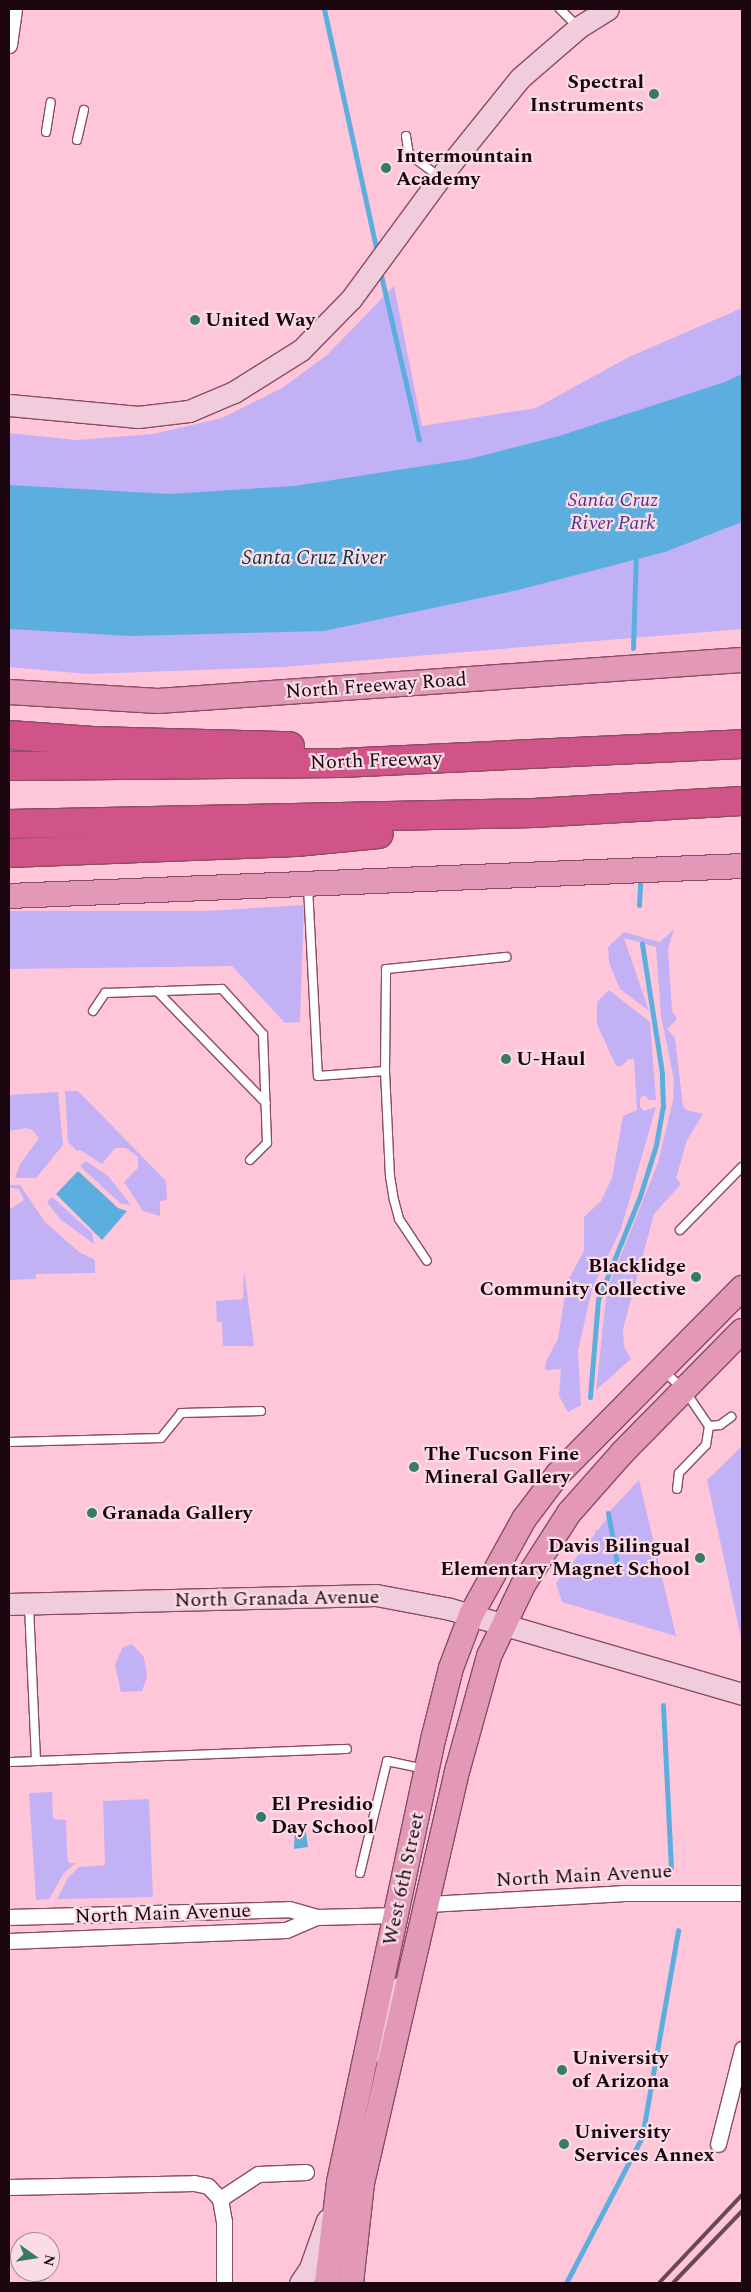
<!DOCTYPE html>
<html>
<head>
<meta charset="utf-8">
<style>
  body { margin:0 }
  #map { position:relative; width:751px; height:2292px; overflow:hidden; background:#ffc6d9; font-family:Spectral,serif }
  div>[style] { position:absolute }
  .green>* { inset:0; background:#c3b1f5 }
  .water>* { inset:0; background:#5baede }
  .stream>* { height:5px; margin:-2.5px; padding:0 2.5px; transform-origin:2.5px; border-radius:2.5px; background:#5baede }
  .roads { filter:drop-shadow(1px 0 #894d63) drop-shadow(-1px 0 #894d63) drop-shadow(0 1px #894d63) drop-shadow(0 -1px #894d63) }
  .lane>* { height:8px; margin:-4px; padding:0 4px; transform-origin:4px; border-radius:4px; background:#fff }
  .street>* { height:15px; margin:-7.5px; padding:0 7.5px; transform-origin:7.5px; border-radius:7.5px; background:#fff }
  .secondary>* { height:21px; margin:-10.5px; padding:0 10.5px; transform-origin:10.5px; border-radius:10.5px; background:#f1ccdc }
  .primary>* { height:24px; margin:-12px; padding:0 12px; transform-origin:12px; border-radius:12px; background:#e398b8 }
  .highway>* { height:28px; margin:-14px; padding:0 14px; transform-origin:14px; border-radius:14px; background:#d15489 }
  .rail>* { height:4px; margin:-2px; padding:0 2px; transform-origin:2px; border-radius:2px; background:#694754 }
  .dots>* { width:14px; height:14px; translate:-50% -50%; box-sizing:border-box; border:2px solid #f9dce6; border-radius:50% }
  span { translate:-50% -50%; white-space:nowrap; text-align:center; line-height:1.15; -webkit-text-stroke:4.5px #f9dce6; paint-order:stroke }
  .poi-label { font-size:20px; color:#1b050e; font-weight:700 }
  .right { translate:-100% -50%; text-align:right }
  .left { translate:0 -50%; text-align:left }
  .park-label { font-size:20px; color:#54358b; font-style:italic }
  .street-label { font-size:20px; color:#1b050e }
  .water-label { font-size:21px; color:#11364a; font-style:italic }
  .frame { position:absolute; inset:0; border:10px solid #1b050e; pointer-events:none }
  .north { position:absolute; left:10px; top:2232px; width:50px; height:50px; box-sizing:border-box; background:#f9dce6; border:1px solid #a08690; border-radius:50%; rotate:103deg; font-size:14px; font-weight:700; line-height:20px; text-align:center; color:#1b050e }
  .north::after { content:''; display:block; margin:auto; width:18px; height:22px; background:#377a6b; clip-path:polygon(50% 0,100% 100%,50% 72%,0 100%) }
</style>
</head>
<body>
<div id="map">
  <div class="green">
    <div style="clip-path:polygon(394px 286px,422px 426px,536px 408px,629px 357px,742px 308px,742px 629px,283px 667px,88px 674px,9px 667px,9px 433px,76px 440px,153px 434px,222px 418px,282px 388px,327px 355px)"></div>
    <div style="clip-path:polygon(304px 905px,300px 1022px,285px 1023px,232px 966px,9px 969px,9px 911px,205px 911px)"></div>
    <div style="clip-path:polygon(674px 929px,668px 949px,672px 1011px,677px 1019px,667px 1029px,675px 1038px,683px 1106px,686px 1110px,703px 1114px,687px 1140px,676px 1178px,681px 1184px,654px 1214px,623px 1329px,624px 1347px,631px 1359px,596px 1390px,607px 1290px,658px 1163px,673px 1100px,674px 1080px,661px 1016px,656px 947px,624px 938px,649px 1011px,620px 989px,609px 963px,608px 947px,624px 932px,660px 942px)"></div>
    <div style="clip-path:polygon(609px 990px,650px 1022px,656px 1100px,649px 1100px,645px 1095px,640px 1098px,640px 1107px,644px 1111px,656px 1107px,621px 1229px,592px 1289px,578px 1351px,581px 1405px,568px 1412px,559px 1396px,561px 1369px,545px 1370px,546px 1361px,558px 1339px,567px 1282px,584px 1251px,584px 1217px,601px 1201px,612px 1178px,623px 1116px,637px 1110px,634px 1059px,628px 1059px,622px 1066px,616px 1066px,597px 1024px,597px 1002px)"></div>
    <div style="clip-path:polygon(65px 1091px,78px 1091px,166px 1181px,167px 1200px,160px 1201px,160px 1216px,143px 1211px,124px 1182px,138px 1168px,138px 1157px,126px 1148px,115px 1148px,102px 1164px,80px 1150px,77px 1151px,68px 1142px)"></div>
    <div style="clip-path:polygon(58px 1092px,63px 1145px,36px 1178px,15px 1178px,20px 1164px,39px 1138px,32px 1130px,26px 1128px,9px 1131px,9px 1095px)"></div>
    <div style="clip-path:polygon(86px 1161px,108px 1176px,131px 1205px,120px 1203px,80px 1166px)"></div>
    <div style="clip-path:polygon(9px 1185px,20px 1185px,45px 1222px,79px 1252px,95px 1260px,95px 1273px,36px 1274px,36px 1279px,9px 1280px,9px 1210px,24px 1200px,19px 1189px,9px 1188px)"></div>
    <div style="clip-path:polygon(52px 1197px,92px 1233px,94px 1244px,60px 1219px,47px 1202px)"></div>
    <div style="clip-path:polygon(244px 1269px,254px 1346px,223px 1346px,222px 1322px,217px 1322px,216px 1301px,243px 1299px)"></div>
    <div style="clip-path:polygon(742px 1446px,742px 1643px,707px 1480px)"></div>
    <div style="clip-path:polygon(639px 1480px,676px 1636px,562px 1602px,556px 1583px,595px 1534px,596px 1528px,597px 1531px,610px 1515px,610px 1511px)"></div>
    <div style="clip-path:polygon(132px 1644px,144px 1657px,147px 1677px,142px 1691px,121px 1692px,115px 1665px,122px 1648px)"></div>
    <div style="clip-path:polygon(52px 1792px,53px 1819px,66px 1820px,67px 1856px,69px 1863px,76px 1863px,64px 1873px,49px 1899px,36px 1900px,29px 1793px)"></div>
    <div style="clip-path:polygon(149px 1799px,153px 1897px,57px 1899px,68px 1878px,79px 1867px,105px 1865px,103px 1801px)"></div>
  </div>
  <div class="water">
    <div style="clip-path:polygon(742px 374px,742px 522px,665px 552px,518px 590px,324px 631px,130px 636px,9px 629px,9px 485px,170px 494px,294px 486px,469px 459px,559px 436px,725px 382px)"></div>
    <div style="clip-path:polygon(78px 1171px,118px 1208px,127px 1211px,102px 1240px,56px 1194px)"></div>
    <div style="clip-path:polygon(305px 1825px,308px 1847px,294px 1849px,295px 1827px)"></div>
  </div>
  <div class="stream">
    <div style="left:324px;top:9px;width:250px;rotate:77.7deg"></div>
    <div style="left:380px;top:271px;width:173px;rotate:77deg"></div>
    <div style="left:633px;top:648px;width:96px;rotate:-88.2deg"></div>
    <div style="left:639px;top:905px;width:22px;rotate:-87deg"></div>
    <div style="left:590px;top:1397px;width:97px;rotate:-85.3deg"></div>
    <div style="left:598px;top:1300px;width:112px;rotate:-68deg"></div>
    <div style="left:640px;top:1196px;width:53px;rotate:-72.6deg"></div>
    <div style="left:656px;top:1145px;width:39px;rotate:-80deg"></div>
    <div style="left:663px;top:1107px;width:34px;rotate:-92deg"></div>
    <div style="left:662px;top:1073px;width:131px;rotate:-98.8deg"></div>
    <div style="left:608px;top:1513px;width:51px;rotate:79.8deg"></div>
    <div style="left:663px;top:1705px;width:163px;rotate:87.2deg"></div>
    <div style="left:566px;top:2283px;width:165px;rotate:-62.5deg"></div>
    <div style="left:642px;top:2137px;width:210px;rotate:-80.1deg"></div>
  </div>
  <div class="roads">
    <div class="lane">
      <div style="left:560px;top:9px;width:24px;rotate:45deg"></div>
      <div style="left:46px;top:132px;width:30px;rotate:-81deg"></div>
      <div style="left:406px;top:136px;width:18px;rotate:81deg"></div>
      <div style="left:409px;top:154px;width:36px;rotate:37deg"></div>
      <div style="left:77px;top:140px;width:31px;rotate:-77deg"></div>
      <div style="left:308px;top:887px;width:189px;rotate:87deg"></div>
      <div style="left:318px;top:1076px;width:67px;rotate:-4.3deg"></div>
      <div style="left:385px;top:1071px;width:105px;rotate:87.3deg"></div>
      <div style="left:390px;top:1176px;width:24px;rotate:81deg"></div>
      <div style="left:394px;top:1200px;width:20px;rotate:75deg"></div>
      <div style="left:399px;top:1219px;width:50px;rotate:56.3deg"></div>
      <div style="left:157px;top:991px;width:156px;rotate:45.8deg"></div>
      <div style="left:93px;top:1011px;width:22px;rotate:-56deg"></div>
      <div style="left:105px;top:993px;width:117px;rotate:-2deg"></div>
      <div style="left:222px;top:989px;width:61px;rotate:47.7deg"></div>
      <div style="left:263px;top:1034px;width:109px;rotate:87.9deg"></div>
      <div style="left:267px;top:1143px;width:24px;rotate:135deg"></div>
      <div style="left:385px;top:1071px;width:102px;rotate:-89.4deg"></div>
      <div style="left:386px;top:969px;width:121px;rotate:-5.7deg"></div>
      <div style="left:680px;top:1230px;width:88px;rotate:-45.5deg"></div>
      <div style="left:664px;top:1371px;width:29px;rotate:44deg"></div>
      <div style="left:685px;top:1391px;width:42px;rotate:55.6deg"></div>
      <div style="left:709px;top:1426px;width:19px;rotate:99deg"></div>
      <div style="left:706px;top:1445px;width:39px;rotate:134deg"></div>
      <div style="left:679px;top:1473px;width:16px;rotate:97deg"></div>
      <div style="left:709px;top:1426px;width:11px;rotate:-5deg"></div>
      <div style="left:720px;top:1425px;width:14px;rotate:-36deg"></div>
      <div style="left:9px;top:1442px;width:152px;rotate:-1.5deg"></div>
      <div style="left:161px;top:1438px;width:32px;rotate:-51deg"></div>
      <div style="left:181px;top:1413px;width:80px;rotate:-1.4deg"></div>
      <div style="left:29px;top:1606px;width:155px;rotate:87.4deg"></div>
      <div style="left:9px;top:1762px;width:338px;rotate:-2.2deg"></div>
      <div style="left:360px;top:1873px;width:115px;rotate:-76.4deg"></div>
      <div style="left:387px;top:1761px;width:38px;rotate:12deg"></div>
    </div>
    <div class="street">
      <div style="left:9px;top:45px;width:36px;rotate:-82deg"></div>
      <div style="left:428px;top:1904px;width:194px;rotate:-3.2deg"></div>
      <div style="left:622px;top:1893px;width:120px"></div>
      <div style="left:9px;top:1917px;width:280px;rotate:-1.6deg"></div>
      <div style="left:289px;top:1909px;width:29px;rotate:16deg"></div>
      <div style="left:317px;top:1917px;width:79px;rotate:-1.5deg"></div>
      <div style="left:9px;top:1941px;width:277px;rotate:-2.3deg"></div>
      <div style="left:286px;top:1930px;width:34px;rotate:-23deg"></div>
      <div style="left:718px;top:2144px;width:98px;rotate:-75.8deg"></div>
      <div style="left:9px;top:2187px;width:185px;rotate:-1.2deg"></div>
      <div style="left:194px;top:2183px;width:14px;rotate:12deg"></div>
      <div style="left:208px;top:2186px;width:18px;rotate:47deg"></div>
      <div style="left:220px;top:2199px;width:45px;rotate:-33.3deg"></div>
      <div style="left:258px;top:2174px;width:48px;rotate:-2.4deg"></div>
      <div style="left:220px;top:2199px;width:22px;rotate:80deg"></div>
      <div style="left:224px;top:2221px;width:62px;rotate:90deg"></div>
    </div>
    <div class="secondary">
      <div style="left:9px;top:405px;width:130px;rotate:5.3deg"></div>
      <div style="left:138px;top:417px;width:51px;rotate:-6.7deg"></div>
      <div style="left:189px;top:411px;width:49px;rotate:-22.9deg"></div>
      <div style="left:234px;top:392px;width:79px;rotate:-32.1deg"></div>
      <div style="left:301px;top:350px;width:71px;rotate:-45.6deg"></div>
      <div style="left:351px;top:299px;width:159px;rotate:-53.7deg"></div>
      <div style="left:445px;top:171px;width:119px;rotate:-51.1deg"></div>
      <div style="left:520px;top:78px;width:78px;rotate:-40.8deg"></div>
      <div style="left:579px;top:27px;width:34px;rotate:-32deg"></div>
      <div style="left:9px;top:1604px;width:367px;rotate:-1.4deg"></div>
      <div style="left:376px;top:1595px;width:75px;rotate:10.7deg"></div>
      <div style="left:450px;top:1609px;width:304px;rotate:16.2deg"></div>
      <div style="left:374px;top:2051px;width:68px;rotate:-68.4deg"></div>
      <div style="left:300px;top:2283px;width:18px;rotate:-56deg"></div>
      <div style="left:310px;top:2268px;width:51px;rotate:-70.5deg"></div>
    </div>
    <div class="primary">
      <div style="left:9px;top:692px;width:149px;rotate:3.5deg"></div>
      <div style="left:158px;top:701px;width:585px;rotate:-4.02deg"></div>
      <div style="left:9px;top:896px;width:734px;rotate:-2.34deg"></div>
      <div style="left:327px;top:2283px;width:102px;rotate:-83.2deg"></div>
      <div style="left:339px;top:2182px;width:456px;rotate:-78deg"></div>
      <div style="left:434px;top:1736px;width:70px;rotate:-76deg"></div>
      <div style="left:451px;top:1668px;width:57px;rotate:-69.3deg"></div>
      <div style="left:471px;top:1615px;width:110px;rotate:-61.1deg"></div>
      <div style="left:524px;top:1519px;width:56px;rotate:-52.9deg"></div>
      <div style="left:558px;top:1474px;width:262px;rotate:-45.3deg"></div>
      <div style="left:351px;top:2283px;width:101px;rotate:-83.7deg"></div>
      <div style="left:362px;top:2183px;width:426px;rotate:-77deg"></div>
      <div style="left:458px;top:1768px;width:116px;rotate:-74.5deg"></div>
      <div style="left:489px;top:1656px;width:79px;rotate:-64.4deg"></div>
      <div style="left:523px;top:1585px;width:85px;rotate:-57.4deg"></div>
      <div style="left:569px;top:1513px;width:80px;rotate:-48.5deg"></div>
      <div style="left:622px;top:1453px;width:171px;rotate:-45.5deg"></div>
    </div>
    <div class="highway">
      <div style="left:9px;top:735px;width:84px;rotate:4.1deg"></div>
      <div style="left:93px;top:741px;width:197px;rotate:1.5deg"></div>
      <div style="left:9px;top:766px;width:332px;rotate:-0.5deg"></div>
      <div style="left:341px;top:763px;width:401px;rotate:-2.7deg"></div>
      <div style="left:9px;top:824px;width:525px;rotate:-1.2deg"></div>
      <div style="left:534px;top:813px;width:208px;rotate:-3.3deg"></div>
      <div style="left:9px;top:853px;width:287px;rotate:-2.2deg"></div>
      <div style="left:296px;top:842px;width:83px;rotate:-5.5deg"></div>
    </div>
  </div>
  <div class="rail">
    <div style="left:659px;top:2283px;width:121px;rotate:-46.7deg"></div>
    <div style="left:673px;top:2283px;width:100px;rotate:-46.2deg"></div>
  </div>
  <div class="dots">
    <div style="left:654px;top:94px;background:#377a6b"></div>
    <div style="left:386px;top:168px;background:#377a6b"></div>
    <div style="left:195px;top:320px;background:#377a6b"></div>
    <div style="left:506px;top:1059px;background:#377a6b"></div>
    <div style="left:696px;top:1277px;background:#377a6b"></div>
    <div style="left:414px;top:1467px;background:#377a6b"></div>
    <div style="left:92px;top:1513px;background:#377a6b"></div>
    <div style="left:700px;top:1558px;background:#377a6b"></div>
    <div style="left:261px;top:1817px;background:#377a6b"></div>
    <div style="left:562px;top:2070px;background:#377a6b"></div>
    <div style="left:564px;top:2144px;background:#377a6b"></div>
  </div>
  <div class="poi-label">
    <span class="right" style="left:644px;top:94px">Spectral<br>Instruments</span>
    <span class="left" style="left:396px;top:168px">Intermountain<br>Academy</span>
    <span class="left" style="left:205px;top:320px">United Way</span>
    <span class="left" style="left:516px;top:1059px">U-Haul</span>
    <span class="right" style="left:686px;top:1278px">Blacklidge<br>Community Collective</span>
    <span class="left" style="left:424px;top:1466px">The Tucson Fine<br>Mineral Gallery</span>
    <span class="left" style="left:102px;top:1513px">Granada Gallery</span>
    <span class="right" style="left:690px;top:1558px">Davis Bilingual<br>Elementary Magnet School</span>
    <span class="left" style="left:271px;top:1816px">El Presidio<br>Day School</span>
    <span class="left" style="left:572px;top:2070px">University<br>of Arizona</span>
    <span class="left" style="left:574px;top:2144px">University<br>Services Annex</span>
  </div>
  <div class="park-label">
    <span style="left:613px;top:512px">Santa Cruz<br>River Park</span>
  </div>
  <div class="street-label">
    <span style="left:376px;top:686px;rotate:-4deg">North Freeway Road</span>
    <span style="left:376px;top:761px;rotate:-2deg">North Freeway</span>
    <span style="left:277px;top:1599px;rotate:-1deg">North Granada Avenue</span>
    <span style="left:584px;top:1876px;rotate:-3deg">North Main Avenue</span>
    <span style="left:404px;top:1879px;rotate:-78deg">West 6th Street</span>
    <span style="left:163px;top:1914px;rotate:-2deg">North Main Avenue</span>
  </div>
  <div class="water-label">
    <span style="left:314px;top:558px">Santa Cruz River</span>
  </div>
  <div class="frame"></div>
  <div class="north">N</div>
</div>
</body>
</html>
